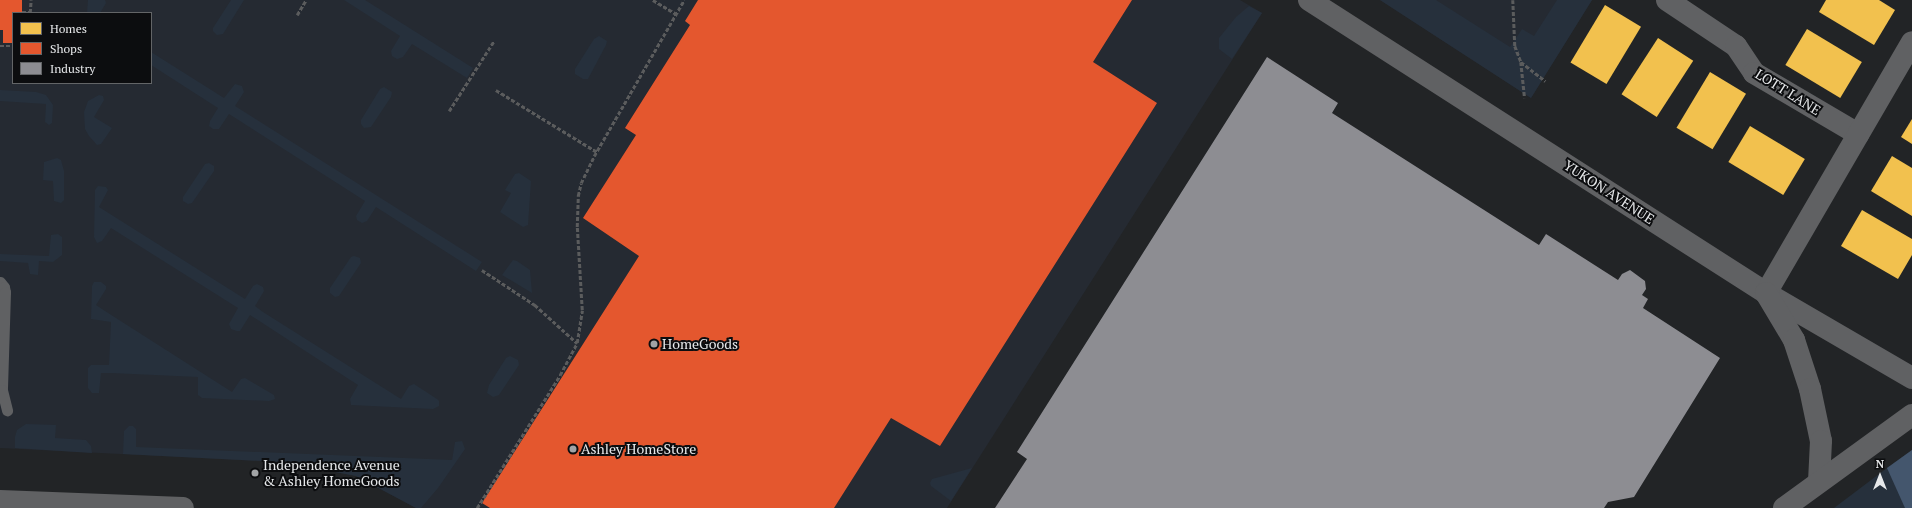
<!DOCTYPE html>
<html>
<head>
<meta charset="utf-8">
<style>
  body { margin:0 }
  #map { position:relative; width:1912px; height:508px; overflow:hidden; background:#222426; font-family:"PT Serif",serif }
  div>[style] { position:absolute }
  .built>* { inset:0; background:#252a32 }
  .green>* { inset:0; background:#26303c }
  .forest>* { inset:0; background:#44566d }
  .homes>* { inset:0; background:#f2c14e; transform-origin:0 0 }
  .shops>* { inset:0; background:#e4572e }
  .industry>* { inset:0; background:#8d8d92 }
  .path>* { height:2.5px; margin-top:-1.25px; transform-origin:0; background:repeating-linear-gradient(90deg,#5b5c5d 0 4px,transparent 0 6px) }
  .service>* { height:11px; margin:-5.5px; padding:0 5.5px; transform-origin:5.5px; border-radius:5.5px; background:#606163 }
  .minor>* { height:22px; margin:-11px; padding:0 11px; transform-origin:11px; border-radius:11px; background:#606163 }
  .tertiary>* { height:22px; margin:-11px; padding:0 11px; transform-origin:11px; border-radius:11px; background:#606163 }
  .dots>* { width:11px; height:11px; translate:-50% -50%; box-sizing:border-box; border:2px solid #0c0d0f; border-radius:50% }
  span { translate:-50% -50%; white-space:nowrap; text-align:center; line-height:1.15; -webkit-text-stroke:4px #0c0d0f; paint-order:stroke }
  .street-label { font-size:14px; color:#e6e8ea }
  .poi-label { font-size:14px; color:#e6e8ea }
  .left { translate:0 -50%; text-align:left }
  .legend { position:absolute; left:12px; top:12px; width:140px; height:72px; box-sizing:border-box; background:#0c0d0f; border:1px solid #636567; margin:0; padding:5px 7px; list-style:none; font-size:12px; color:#e6e8ea }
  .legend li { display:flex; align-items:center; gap:8px; height:20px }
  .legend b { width:20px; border:1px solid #636567 }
  .north { position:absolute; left:1860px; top:456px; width:40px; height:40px; -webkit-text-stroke:3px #0c0d0f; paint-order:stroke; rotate:0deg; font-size:11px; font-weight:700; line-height:16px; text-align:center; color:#e6e8ea }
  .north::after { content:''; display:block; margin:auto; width:14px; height:18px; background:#e6e8ea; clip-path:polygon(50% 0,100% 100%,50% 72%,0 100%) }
</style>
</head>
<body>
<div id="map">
  <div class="built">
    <div style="clip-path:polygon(evenodd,0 0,1240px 0,1262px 13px,947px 508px,416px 508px,356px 476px,283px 462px,0 448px,0 0,13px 13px,151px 13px,151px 83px,13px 83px,13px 13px)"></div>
    <div style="clip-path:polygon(1380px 0,1592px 0,1531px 98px)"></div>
  </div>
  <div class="green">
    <div style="clip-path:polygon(88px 0,105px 0,106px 3px,100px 13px,87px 13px)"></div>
    <div style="clip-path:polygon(231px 0,244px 0,223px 34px,217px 35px,213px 31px,213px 28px)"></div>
    <div style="clip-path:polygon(344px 0,365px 0,473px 68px,467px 78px,412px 44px,403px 57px,397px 59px,392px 56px,391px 51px,400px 36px)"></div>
    <div style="clip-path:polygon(1380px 0,1436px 0,1510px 47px,1522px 29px,1534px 36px,1557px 0,1592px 0,1531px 98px)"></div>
    <div style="clip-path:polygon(1249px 6px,1262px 13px,1232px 59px,1219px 49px,1219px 38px,1236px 17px)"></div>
    <div style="clip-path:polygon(599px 36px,607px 41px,606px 45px,588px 79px,583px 79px,575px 74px,575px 69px,594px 39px)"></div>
    <div style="clip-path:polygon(151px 52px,224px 98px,235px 84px,242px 86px,244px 92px,235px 106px,482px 262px,476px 271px,376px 207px,367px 221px,362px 223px,357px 220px,356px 216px,365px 201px,229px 114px,219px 129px,213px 129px,209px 126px,210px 121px,218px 108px,151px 65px)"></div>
    <div style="clip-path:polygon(384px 87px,392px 92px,391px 97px,371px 127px,364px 128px,361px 124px,361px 120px,380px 89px)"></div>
    <div style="clip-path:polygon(0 90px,36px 92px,46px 95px,53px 105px,52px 123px,49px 125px,45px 122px,46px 104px,0 101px)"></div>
    <div style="clip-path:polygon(99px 95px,103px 96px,104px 100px,94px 117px,112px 128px,101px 144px,97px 145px,89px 136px,85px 129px,84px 112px,88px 101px)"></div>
    <div style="clip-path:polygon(57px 158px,61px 160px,64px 171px,64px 200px,61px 203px,54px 201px,53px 181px,43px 180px,44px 162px)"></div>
    <div style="clip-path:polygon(209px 163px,214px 166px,214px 171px,192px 203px,188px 204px,183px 201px,183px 197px,205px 164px)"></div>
    <div style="clip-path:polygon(519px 173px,531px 181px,528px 225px,523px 227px,500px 212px,511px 193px,505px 190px,515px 174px)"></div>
    <div style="clip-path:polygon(98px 186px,106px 187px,108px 190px,99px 207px,245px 299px,253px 286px,257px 284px,263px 287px,264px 291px,255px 306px,263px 312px,401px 399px,409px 386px,414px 384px,437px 399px,439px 401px,439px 406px,433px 409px,351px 405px,350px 399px,358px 385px,313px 356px,250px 315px,240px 331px,237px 331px,231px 329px,229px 324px,238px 308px,111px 228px,102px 241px,97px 243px,94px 237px,95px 190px)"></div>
    <div style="clip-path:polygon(58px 234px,62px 237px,62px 255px,53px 262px,39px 261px,38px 275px,30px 274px,28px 263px,0 261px,0 254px,49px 256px,51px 235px)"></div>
    <div style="clip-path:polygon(354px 256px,360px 258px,361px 263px,339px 296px,335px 297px,330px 293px,330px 288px,351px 257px)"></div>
    <div style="clip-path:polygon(513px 260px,517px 261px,530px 270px,532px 293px,502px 275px)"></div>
    <div style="clip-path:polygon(94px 282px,101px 282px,106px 286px,106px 289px,96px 305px,105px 311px,232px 392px,241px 379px,245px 378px,274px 395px,275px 399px,269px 401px,202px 398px,198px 395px,198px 377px,111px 373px,101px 373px,99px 393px,92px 393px,88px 388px,88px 368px,91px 365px,109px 365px,111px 322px,91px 319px,92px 286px)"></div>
    <div style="clip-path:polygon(510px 356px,518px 360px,519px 365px,499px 395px,493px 397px,487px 393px,489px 385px,506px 358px)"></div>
    <div style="clip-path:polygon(26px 424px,56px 425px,55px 438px,86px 440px,91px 446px,92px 453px,15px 448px,15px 437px,17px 430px)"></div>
    <div style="clip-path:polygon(129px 426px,133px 426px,136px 429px,136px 447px,452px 460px,455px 442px,462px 441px,465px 449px,438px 488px,421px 508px,416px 508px,356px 476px,283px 462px,123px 454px,124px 431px)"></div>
    <div style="clip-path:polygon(1912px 450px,1912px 508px,1834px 508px,1887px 468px)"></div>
    <div style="clip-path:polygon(972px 468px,951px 501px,931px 486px,930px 483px,932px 479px)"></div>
  </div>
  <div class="forest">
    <div style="clip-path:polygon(1912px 450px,1912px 508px,1905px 508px,1887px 468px)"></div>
  </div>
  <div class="homes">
    <div style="clip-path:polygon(1826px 0,1879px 0,1895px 10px,1874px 45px,1819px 12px)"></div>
    <div style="left:1605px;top:5px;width:42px;height:67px;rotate:31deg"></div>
    <div style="left:1807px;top:29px;width:64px;height:42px;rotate:31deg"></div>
    <div style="left:1658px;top:38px;width:42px;height:67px;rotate:33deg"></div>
    <div style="left:1710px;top:72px;width:42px;height:65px;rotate:31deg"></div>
    <div style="clip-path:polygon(1912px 119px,1912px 144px,1901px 137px)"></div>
    <div style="left:1750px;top:126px;width:64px;height:42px;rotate:31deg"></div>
    <div style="clip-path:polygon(1892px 156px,1912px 168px,1912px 216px,1871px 191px)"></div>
    <div style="clip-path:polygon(1862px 210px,1912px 239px,1912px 255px,1898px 279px,1841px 246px)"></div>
  </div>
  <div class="shops">
    <div style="clip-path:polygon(0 0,22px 0,22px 13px,13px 13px,12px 43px,3px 43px,3px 30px,0 30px)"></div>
    <div style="clip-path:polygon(698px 0,1132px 0,1093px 62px,1157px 103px,940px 446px,891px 418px,834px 508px,490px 508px,482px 503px,639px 256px,583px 218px,636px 135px,625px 128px,690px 25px,685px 21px)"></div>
  </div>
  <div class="industry">
    <div style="clip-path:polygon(1267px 57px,1338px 103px,1332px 113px,1539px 245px,1546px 234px,1618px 280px,1622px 274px,1630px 270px,1645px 281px,1646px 289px,1642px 295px,1648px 299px,1643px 308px,1720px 358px,1634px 497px,1608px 502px,1604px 508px,995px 508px,1027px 459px,1017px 452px)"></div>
  </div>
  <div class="path">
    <div style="left:653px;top:0;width:27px;rotate:31deg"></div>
    <div style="left:1513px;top:0;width:46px;rotate:87.5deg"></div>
    <div style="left:1515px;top:46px;width:17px;rotate:69deg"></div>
    <div style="left:1521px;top:62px;width:31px;rotate:38deg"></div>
    <div style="left:22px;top:12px;width:8px"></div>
    <div style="left:30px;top:13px;width:13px;rotate:-86deg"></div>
    <div style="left:297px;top:15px;width:17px;rotate:-59deg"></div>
    <div style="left:0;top:46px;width:13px"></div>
    <div style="left:1521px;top:62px;width:36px;rotate:84deg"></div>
    <div style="left:496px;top:90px;width:119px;rotate:31.5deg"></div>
    <div style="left:449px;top:111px;width:83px;rotate:-57.3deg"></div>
    <div style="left:482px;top:270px;width:64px;rotate:33.4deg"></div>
    <div style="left:535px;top:305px;width:57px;rotate:42.1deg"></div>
    <div style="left:477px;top:508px;width:157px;rotate:-58deg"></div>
    <div style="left:560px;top:375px;width:36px;rotate:-62deg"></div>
    <div style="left:577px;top:343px;width:33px;rotate:-81deg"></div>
    <div style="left:582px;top:310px;width:83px;rotate:-93.4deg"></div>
    <div style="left:577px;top:227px;width:31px;rotate:-88deg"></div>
    <div style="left:578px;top:196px;width:13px;rotate:-77deg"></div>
    <div style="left:581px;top:183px;width:30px;rotate:-64deg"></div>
    <div style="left:594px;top:156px;width:180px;rotate:-60deg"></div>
  </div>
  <div class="service">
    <div style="left:0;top:282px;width:6px;rotate:51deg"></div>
    <div style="left:4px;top:287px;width:5px;rotate:79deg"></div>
    <div style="left:5px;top:292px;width:98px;rotate:91.8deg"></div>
    <div style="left:2px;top:390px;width:21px;rotate:76deg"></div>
  </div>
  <div class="minor">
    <div style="left:1309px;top:0;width:543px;rotate:32.67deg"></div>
    <div style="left:1766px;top:293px;width:169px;rotate:30.2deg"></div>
    <div style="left:1667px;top:0;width:83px;rotate:33.7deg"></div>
    <div style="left:1736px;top:46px;width:32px;rotate:56deg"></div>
    <div style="left:1754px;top:73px;width:121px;rotate:30.4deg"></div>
    <div style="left:1766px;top:293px;width:290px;rotate:-59.8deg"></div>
    <div style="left:0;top:501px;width:183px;rotate:2.2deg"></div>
  </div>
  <div class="tertiary">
    <div style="left:1766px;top:293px;width:55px;rotate:59.2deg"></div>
    <div style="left:1794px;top:340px;width:52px;rotate:71.9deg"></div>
    <div style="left:1810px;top:389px;width:53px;rotate:78.1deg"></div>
    <div style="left:1821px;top:441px;width:41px;rotate:92.8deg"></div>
    <div style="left:1784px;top:508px;width:158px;rotate:-36deg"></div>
  </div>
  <div class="dots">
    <div style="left:654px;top:344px;background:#a1a3a5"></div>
    <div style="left:573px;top:449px;background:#a1a3a5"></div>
    <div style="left:255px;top:473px;background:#a1a3a5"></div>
  </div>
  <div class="street-label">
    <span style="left:1788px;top:92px;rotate:32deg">LOTT LANE</span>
    <span style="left:1609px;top:192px;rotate:33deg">YUKON AVENUE</span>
  </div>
  <div class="poi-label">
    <span class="left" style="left:662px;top:344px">HomeGoods</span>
    <span class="left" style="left:581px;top:449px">Ashley HomeStore</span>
    <span class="left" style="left:263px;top:473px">Independence Avenue<br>&amp; Ashley HomeGoods</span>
  </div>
  <ul class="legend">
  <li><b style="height:11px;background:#f2c14e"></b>Homes</li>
  <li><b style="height:11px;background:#e4572e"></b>Shops</li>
  <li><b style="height:11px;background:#8d8d92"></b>Industry</li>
  </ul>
  <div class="north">N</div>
</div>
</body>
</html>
